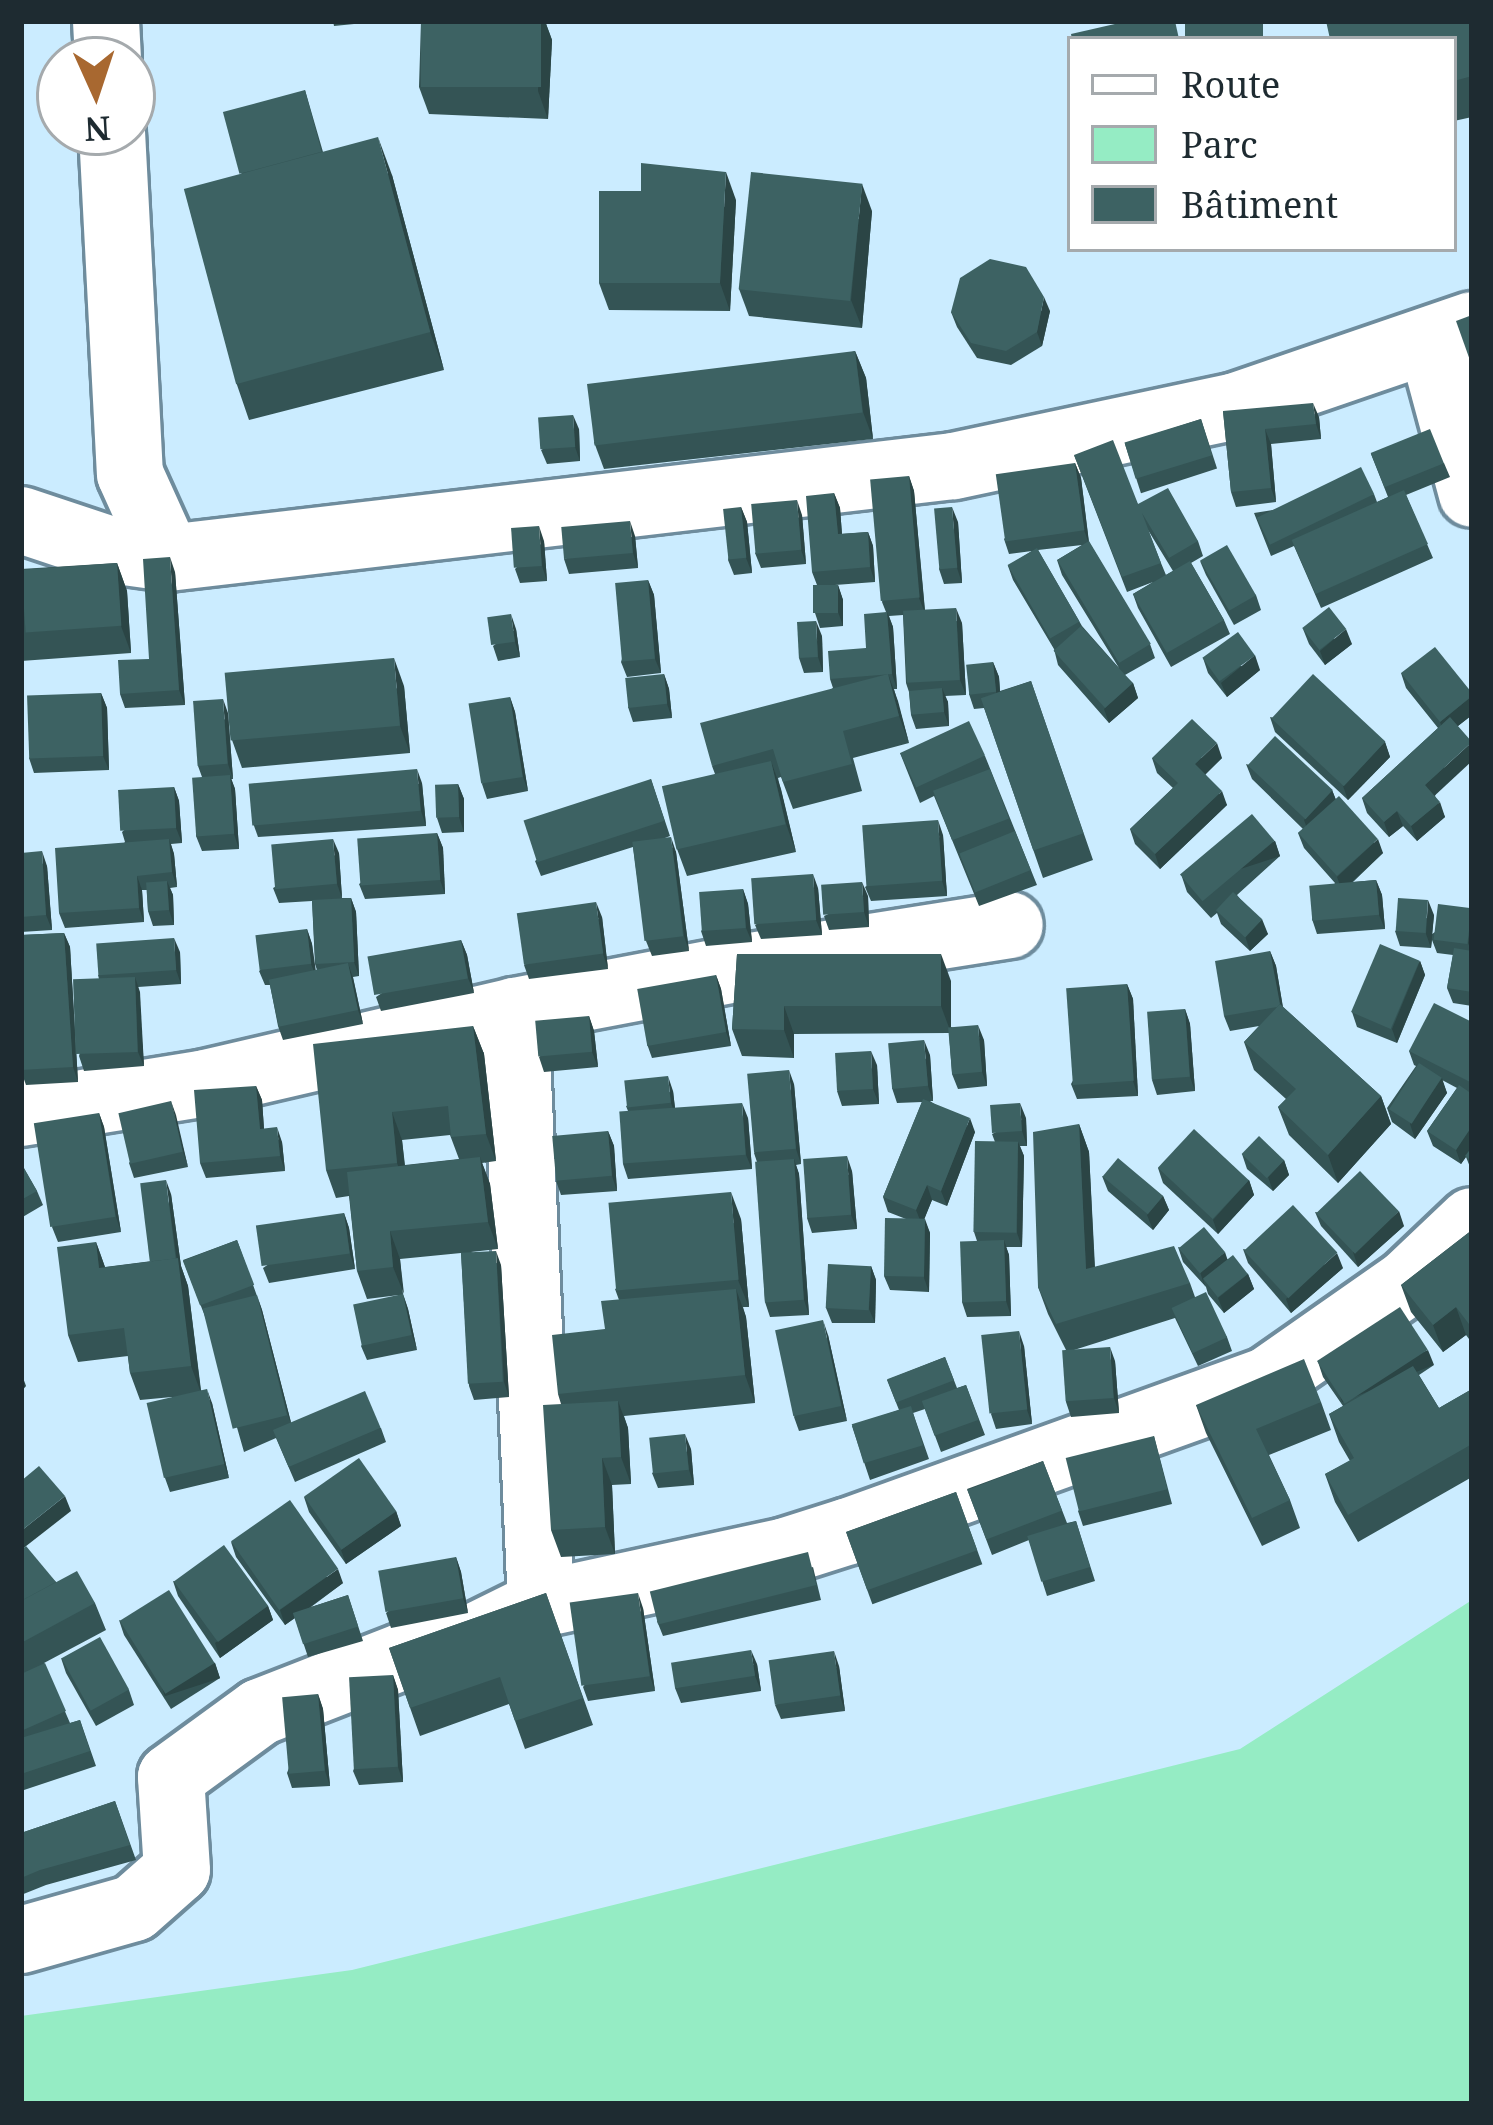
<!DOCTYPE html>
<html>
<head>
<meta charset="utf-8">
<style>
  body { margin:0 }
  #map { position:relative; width:1493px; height:2125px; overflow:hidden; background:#cbecff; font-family:"Noto Serif",serif }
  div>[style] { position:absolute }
  .green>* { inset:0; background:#95ecc4 }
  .roads { filter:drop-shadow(3px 0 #6e8c9d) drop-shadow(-3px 0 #6e8c9d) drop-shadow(0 3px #6e8c9d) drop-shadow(0 -3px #6e8c9d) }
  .minor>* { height:66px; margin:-33px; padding:0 33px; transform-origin:33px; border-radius:33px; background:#fff }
  .tertiary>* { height:66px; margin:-33px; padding:0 33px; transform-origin:33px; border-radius:33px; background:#fff }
  .wall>* { inset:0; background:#345455; transform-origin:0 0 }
  .shaded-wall>* { inset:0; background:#2b4545; transform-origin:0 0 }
  .building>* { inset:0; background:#3d6263; transform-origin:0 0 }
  span { translate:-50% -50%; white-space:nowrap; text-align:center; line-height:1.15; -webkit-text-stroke:12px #fff; paint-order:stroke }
  .frame { position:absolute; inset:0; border:24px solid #1e2b31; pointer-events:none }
  .legend { position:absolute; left:1067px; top:36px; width:390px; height:216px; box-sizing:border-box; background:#fff; border:3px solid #a5aaad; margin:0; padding:15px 21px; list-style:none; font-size:36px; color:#1e2b31 }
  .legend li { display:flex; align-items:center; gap:24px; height:60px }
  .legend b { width:60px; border:3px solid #a5aaad }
  .north { position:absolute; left:36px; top:36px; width:120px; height:120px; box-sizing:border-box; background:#fff; border:3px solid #a5aaad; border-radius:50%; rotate:177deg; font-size:33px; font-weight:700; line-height:48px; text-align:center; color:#1e2b31 }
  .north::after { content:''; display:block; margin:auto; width:42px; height:54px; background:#a86830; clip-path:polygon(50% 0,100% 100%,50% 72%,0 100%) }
</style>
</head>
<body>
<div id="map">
  <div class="green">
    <div style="clip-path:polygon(1472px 1600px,1472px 2104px,21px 2104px,21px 2016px,352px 1970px,1240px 1749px)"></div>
  </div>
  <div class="roads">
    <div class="minor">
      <div style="left:1431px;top:342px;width:157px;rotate:74.9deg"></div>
      <div style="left:515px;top:1011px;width:594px;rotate:87.49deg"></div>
      <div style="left:21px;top:1113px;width:187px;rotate:-9.2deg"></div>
      <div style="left:206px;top:1083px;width:317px;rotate:-13.1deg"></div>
      <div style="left:515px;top:1011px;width:234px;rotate:-10.8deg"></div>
      <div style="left:745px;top:967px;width:268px;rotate:-9deg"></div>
      <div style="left:21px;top:1940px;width:117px;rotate:-15.8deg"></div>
      <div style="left:134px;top:1908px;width:57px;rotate:-41.5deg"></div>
      <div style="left:177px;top:1870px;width:93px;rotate:-93.7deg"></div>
      <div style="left:171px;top:1777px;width:110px;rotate:-36.1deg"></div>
      <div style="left:260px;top:1712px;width:155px;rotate:-21.3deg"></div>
      <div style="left:404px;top:1656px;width:73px;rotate:-15.2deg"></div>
      <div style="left:474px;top:1637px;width:75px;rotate:-26.2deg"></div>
      <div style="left:541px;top:1604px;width:251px;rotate:-12.2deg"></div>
      <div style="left:786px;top:1551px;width:66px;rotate:-17.6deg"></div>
      <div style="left:849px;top:1531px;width:445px;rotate:-19.8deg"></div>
      <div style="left:1268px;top:1380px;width:171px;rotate:-35deg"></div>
      <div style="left:1408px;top:1282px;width:88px;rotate:-43.6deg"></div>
    </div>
    <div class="tertiary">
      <div style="left:106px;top:21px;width:39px;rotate:87deg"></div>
      <div style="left:112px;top:132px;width:342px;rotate:87deg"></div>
      <div style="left:130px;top:474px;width:92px;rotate:65.7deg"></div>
      <div style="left:168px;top:558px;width:791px;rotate:-6.68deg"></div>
      <div style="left:954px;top:466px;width:288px;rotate:-12deg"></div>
      <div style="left:1236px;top:406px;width:250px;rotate:-18.9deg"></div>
      <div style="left:21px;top:520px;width:95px;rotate:18.4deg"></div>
      <div style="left:111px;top:550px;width:58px;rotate:8deg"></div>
    </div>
  </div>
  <div class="wall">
    <div style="clip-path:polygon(333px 21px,384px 21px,334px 26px)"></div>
    <div style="clip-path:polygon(421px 21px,545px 21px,552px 40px,548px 119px,429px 114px,419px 87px)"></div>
    <div style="clip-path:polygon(1472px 21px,1472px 117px,1454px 121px,1454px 39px)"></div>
    <div style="clip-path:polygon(305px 90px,323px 152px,392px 175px,444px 370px,249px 420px,236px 382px,241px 174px)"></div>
    <div style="clip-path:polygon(736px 200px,730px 311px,609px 310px,599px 283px)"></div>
    <div style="clip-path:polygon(872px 211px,862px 328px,749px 316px,739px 289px)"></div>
    <div style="clip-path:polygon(1050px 311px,1042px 346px,1011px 365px,977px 358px,957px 327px,951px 312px)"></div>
    <div style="clip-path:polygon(855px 351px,866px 378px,873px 439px,604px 469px,594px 442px)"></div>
    <div style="clip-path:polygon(1223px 411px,1319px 417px,1321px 439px,1271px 444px,1276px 502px,1236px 507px,1231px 492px)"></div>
    <div style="left:1201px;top:419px;width:52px;height:80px;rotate:72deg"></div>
    <div style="clip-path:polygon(579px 429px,580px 461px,547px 464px,541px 450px)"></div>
    <div style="clip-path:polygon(1371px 454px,1444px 463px,1450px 477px,1406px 495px,1433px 558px,1321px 608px,1294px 546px,1271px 556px,1254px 513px,1374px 494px,1377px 502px,1388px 497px)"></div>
    <div style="clip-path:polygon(evenodd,1074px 455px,1138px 504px,1198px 541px,1203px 556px,1191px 563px,1224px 620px,1230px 634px,1171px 667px,1138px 608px,1133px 594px,1153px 582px,1127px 592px,1074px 455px,1148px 530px,1173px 571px,1166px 575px,1161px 563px,1148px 530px)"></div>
    <div style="clip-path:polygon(evenodd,1075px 463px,1081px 478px,1089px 542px,1150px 644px,1155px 658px,1125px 675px,1133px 683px,1138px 698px,1109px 723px,1058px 665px,1054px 649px,1013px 580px,1008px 566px,1032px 551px,1009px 554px,1004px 539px,1075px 463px,1082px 545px,1057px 560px,1062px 575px,1119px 668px,1082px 626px,1038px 550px,1082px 545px)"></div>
    <div style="clip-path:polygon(909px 476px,914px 491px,925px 610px,962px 623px,966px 695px,945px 696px,948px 702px,949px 726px,916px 729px,911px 715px,909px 692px,906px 683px,903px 615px,889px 616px,893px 627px,897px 689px,894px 689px,909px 743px,853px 758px,862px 791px,793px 809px,781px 777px,778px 778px,796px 852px,687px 876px,677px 849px,715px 774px,712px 766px,833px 688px,830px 679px,866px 648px,886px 612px,882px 602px)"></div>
    <div style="clip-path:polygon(834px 493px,840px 508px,842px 534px,868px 532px,873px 546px,875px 582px,835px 585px,838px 585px,843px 600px,843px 626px,820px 628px,815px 613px,817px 585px,812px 572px)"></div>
    <div style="clip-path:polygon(741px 507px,747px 522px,752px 573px,734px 575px,728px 560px)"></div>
    <div style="clip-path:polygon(802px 515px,806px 564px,761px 568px,755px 553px)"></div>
    <div style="clip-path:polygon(958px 522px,962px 583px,944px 584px,939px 569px)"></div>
    <div style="clip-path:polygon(635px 536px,638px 568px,569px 574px,564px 559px)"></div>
    <div style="clip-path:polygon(544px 541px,547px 581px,520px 583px,515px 569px)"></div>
    <div style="clip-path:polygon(1200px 561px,1256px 595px,1261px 610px,1234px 625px,1206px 575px)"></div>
    <div style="clip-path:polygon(117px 563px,127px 591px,131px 653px,21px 661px,21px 569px)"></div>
    <div style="clip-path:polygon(175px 572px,185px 705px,125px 708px,120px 694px,149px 659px)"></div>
    <div style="clip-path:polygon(648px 580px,654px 595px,661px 673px,627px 677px,621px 662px)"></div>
    <div style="clip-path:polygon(516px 629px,520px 657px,498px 661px,493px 646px)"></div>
    <div style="clip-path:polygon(1303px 629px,1352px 644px,1325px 665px,1309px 644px)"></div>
    <div style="clip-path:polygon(822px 636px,823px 672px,804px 673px,799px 658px)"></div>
    <div style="clip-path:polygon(1203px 658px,1260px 670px,1227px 697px,1208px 673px)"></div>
    <div style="clip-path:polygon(993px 662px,999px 677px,1000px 691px,1031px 681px,1093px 860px,1043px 878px,984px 708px,974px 709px,969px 694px)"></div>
    <div style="clip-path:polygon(1401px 673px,1472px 693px,1472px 715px,1458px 726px,1435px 796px,1445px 817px,1417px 841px,1403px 826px,1389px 837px,1367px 813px,1362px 798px,1438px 728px,1406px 688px)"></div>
    <div style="clip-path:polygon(664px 674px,669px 689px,672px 718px,633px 722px,628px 707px)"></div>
    <div style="clip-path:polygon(404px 686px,410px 753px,242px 768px,232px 740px)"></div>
    <div style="clip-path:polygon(101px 693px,107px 708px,109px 770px,34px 773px,29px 758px)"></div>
    <div style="clip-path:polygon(510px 697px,515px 712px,528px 791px,487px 799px,482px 784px)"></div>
    <div style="clip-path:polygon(228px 713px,233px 779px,231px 779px,235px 789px,239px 849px,202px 851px,196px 836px,202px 777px,198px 766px)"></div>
    <div style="clip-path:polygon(1270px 717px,1385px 742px,1390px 757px,1348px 800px,1275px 732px)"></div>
    <div style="clip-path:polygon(900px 753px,985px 756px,1037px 885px,979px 906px,934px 796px,920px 803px)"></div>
    <div style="clip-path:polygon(1152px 758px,1222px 758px,1205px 774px,1227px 805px,1160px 869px,1135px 844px,1130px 829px,1173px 788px,1157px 773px)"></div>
    <div style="clip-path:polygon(1246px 764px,1332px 790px,1336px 800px,1383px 853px,1353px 882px,1376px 880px,1382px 895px,1385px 929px,1317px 934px,1312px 919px,1335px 883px,1304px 848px,1298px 833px,1303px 829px,1252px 779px)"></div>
    <div style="clip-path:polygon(651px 779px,670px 836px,665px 838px,676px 852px,689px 951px,652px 956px,646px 941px,633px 847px,541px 876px,535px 861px)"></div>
    <div style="clip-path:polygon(422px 783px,426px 826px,258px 837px,253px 823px)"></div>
    <div style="clip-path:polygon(458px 784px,464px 799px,464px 832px,442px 833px,437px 818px)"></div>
    <div style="clip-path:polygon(174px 787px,179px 801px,182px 843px,171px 844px,174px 854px,177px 887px,170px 888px,173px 895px,174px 925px,153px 926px,148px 911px,147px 890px,142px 890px,144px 922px,65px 928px,59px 913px,125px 842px,122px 832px)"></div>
    <div style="clip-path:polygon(437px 833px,443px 848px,445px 894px,365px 899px,359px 884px)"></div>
    <div style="clip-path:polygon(943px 835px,947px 896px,871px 901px,865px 887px)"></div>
    <div style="clip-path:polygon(1275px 841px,1280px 856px,1237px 895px,1268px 934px,1250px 951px,1221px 924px,1217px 913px,1211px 918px,1187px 892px,1182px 877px)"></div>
    <div style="clip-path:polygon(21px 853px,47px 866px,52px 930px,21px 932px)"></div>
    <div style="clip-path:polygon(339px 853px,342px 898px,351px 898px,356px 912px,359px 976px,353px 977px,363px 1024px,283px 1040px,278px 1026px,270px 985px,265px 985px,259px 971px,307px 929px,312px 944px,315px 970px,317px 970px,315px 964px,312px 901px,279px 903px,273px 888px)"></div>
    <div style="clip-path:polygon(818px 888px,822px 935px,761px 939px,755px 925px)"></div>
    <div style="clip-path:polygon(743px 889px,748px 904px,752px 942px,706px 946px,701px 931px)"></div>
    <div style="clip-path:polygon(868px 896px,869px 927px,829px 930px,824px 916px)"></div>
    <div style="clip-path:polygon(1472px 908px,1472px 1006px,1453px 1003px,1447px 988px,1453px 955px,1437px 953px,1432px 940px,1431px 948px,1400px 946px,1395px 931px,1434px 915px,1432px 934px)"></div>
    <div style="clip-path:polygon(602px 917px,608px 969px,529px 979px,524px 965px)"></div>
    <div style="clip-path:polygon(64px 933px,70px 947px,78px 1082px,26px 1085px,21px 1071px,21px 935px)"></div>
    <div style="clip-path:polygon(461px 940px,467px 955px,474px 993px,381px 1011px,376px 997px)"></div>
    <div style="clip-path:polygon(1270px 951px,1276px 966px,1283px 1007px,1381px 1096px,1391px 1124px,1338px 1183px,1289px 1135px,1278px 1107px,1286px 1099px,1254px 1070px,1244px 1042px,1259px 1026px,1230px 1031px,1224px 1016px)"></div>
    <div style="clip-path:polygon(180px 952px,181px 984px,138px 987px,144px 1066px,84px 1071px,79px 1056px,99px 979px,98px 975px)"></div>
    <div style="clip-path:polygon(737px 954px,951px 981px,951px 1027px,984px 1040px,987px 1086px,958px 1089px,952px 1074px,949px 1033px,794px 1034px,794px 1058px,742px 1056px,732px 1029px)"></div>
    <div style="clip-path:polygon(1420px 961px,1425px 975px,1397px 1043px,1357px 1027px,1352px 1012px)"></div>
    <div style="clip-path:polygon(716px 975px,721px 989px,731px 1046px,652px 1058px,647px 1044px)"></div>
    <div style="clip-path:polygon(1127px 984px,1133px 999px,1138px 1096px,1077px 1099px,1071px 1084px)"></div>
    <div style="clip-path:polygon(1185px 1009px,1190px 1024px,1195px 1091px,1157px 1095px,1152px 1080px)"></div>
    <div style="clip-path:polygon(589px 1016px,594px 1031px,598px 1067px,544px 1072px,539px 1057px)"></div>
    <div style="clip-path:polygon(1472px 1022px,1472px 1172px,1466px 1157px,1461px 1164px,1433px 1146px,1427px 1131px,1457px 1088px,1442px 1080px,1447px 1093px,1415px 1139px,1392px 1122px,1387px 1108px,1416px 1066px,1414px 1065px,1409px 1051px)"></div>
    <div style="clip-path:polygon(evenodd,473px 1026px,484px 1054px,496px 1161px,482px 1163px,490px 1184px,498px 1249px,471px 1252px,501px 1265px,509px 1397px,474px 1400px,469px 1386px,461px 1253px,400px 1259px,403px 1294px,408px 1309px,417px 1350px,367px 1360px,361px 1346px,399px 1295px,367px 1299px,357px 1271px,349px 1196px,336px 1198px,326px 1170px,473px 1026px,450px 1135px,459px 1159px,405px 1165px,402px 1140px,450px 1135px)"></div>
    <div style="clip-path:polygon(930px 1055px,933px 1101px,930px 1101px,975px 1132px,947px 1206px,932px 1200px,924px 1219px,930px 1233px,929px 1292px,890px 1290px,884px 1276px,906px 1219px,888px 1212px,883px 1197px,922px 1102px,897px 1103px,892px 1088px)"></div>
    <div style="clip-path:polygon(877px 1065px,879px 1104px,842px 1106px,837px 1091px)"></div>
    <div style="clip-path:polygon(794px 1084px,801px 1164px,796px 1165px,799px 1174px,809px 1315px,770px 1317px,765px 1302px,757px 1162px,754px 1153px)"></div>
    <div style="clip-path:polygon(256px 1086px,262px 1100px,264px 1129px,282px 1142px,285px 1171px,206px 1178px,200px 1163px)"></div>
    <div style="clip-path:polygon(673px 1091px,675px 1108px,748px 1118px,752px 1169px,628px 1179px,623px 1164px,628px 1111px,626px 1106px)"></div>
    <div style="clip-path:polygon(171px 1101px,188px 1167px,134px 1178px,129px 1163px)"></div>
    <div style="clip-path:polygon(99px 1113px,104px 1127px,121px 1232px,58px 1242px,52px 1227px)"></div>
    <div style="clip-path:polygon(1026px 1118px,1027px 1146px,1020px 1146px,1024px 1156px,1022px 1247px,1006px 1247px,1009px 1255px,1011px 1316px,967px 1317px,962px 1302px,977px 1241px,974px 1232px,995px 1142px,992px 1134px)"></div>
    <div style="clip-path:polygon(1079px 1124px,1089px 1152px,1095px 1267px,1190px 1283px,1195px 1297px,1227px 1337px,1232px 1351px,1198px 1366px,1175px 1318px,1074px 1350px,1115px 1361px,1119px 1413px,1071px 1417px,1066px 1402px,1066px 1350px,1048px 1314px,1038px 1287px)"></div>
    <div style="clip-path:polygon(608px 1131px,614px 1146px,617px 1191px,561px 1195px,556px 1181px)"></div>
    <div style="clip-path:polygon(1242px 1154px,1284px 1160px,1289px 1175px,1273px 1191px,1247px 1169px)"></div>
    <div style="clip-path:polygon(21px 1163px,37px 1191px,43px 1205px,21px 1218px)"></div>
    <div style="clip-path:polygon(1158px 1168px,1249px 1180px,1254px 1195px,1218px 1234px,1163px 1183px)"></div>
    <div style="clip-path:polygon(852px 1171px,857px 1229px,812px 1233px,807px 1218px)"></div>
    <div style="clip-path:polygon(1102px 1176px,1163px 1196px,1169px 1210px,1153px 1230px,1108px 1191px)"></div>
    <div style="clip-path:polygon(171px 1194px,181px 1266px,188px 1286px,201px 1390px,212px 1403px,229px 1478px,170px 1492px,165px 1478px,172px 1397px,140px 1400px,130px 1373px,128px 1356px,78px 1362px,68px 1335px,96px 1242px,105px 1267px,152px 1261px)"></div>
    <div style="clip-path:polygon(1315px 1212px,1404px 1226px,1358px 1267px,1321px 1226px)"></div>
    <div style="clip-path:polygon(344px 1213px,349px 1228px,355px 1269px,269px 1283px,263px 1268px)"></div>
    <div style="clip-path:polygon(741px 1219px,749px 1307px,743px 1307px,746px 1317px,755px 1403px,624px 1416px,628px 1428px,631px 1484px,612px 1485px,615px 1554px,561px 1557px,551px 1530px,561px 1404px,558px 1394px,605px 1329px,619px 1300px,615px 1289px)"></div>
    <div style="clip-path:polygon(1472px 1230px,1472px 1343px,1466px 1335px,1443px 1352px,1411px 1312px,1401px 1285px)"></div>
    <div style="clip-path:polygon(237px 1240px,262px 1310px,291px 1423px,381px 1428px,386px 1442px,295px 1482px,276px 1438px,244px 1452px,206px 1319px,183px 1260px)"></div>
    <div style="clip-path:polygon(1178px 1247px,1227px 1259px,1248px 1274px,1254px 1289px,1224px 1313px,1208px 1294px,1206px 1287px,1183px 1262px)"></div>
    <div style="clip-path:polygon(1243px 1249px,1343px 1268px,1291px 1313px,1248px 1263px)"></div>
    <div style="clip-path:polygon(871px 1266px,876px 1280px,875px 1323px,832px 1323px,826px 1308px)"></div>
    <div style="clip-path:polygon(828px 1335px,847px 1421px,799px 1431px,794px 1417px)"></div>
    <div style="clip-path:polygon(1024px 1346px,1032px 1424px,996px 1429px,991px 1414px)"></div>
    <div style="clip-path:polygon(945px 1357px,957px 1388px,966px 1385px,985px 1435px,941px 1452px,925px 1409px,913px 1413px,929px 1459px,870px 1480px,852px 1426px,899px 1410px,887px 1380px)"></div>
    <div style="clip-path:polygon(1318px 1362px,1434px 1365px,1419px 1375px,1439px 1408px,1472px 1389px,1472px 1477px,1358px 1542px,1335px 1502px,1325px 1474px,1350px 1461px,1339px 1442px,1329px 1414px,1343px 1406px,1323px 1377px)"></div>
    <div style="clip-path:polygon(1321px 1402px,1331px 1430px,1269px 1455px,1290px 1500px,1300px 1528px,1262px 1546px,1206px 1433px,1196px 1405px)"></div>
    <div style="clip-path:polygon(1154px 1436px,1172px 1504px,1083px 1526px,1078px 1511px)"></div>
    <div style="clip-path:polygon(691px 1449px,694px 1485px,658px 1488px,652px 1473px)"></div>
    <div style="clip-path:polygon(1043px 1461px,1067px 1523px,1076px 1521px,1095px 1581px,1047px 1596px,1029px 1540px,992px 1555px,967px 1489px)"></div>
    <div style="left:956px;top:1492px;width:77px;height:117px;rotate:70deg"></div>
    <div style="clip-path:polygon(304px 1497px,396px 1511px,401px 1526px,346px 1564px,309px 1512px)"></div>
    <div style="clip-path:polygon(231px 1542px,343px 1583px,311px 1607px,348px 1595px,363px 1641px,308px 1657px,295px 1618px,285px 1625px,236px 1557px)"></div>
    <div style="clip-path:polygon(21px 1550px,56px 1582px,95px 1603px,106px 1630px,44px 1663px,70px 1723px,80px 1720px,96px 1766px,21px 1791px)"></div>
    <div style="clip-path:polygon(456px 1557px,461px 1572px,468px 1613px,391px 1628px,386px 1613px)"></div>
    <div style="clip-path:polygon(813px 1567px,821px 1600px,663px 1636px,657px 1621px)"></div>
    <div style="clip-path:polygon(173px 1581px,268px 1606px,273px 1620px,220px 1658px,178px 1596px)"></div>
    <div style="clip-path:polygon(546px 1593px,593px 1725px,525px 1749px,509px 1704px,420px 1736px,389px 1648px)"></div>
    <div style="clip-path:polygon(643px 1608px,655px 1691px,588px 1701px,583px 1687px)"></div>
    <div style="clip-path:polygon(119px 1620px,215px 1663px,220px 1678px,171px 1709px,124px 1635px)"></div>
    <div style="clip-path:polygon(61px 1658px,129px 1690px,134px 1705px,96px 1726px,66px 1673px)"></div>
    <div style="clip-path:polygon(757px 1664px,761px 1691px,681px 1703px,675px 1688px)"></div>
    <div style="clip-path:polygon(839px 1666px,845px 1711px,781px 1719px,775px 1705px)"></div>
    <div style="clip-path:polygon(393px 1675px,398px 1690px,403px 1782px,359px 1785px,353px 1771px)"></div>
    <div style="clip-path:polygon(318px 1694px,323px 1709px,330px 1786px,292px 1788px,287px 1773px)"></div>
    <div style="clip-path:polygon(115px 1801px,136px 1860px,46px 1885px,21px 1895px,21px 1833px)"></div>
  </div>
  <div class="shaded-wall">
    <div style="clip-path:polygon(541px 21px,545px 21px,552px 40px,548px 119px,538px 91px)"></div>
    <div style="clip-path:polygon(378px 137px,392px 175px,444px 370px,430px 332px)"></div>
    <div style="clip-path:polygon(726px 172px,736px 200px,730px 311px,720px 283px)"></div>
    <div style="clip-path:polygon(862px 184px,872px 211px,862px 328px,851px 300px)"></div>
    <div style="clip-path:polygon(1044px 297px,1050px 311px,1042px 346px,1037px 332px)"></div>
    <div style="clip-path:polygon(855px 351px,866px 378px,873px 439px,863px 412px)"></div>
    <div style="clip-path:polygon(1313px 403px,1319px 417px,1321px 439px,1316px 424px)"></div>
    <div style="clip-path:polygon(573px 415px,579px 429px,580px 461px,575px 447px)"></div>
    <div style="clip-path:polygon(1265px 429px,1271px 444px,1276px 502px,1271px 488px)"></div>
    <div style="clip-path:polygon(1075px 463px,1081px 478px,1089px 544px,1084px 530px)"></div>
    <div style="clip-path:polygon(909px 476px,914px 491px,925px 613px,919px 598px)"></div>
    <div style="clip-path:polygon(834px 493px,840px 508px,843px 549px,838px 534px)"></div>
    <div style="clip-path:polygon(797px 500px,802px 515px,806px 564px,801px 550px)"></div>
    <div style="clip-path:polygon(741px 507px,747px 522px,752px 573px,746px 558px)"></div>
    <div style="clip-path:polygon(952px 507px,958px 522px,962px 583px,957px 568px)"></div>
    <div style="clip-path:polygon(630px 521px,635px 536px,638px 568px,633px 553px)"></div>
    <div style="clip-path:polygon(539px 526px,544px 541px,547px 581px,542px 566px)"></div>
    <div style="clip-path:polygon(868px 532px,873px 546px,875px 582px,870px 567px)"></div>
    <div style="clip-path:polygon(170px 557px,175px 572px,185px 705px,179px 690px)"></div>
    <div style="clip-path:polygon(117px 563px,127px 591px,131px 653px,121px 626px)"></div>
    <div style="clip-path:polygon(648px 580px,654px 595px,661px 673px,655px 659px)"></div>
    <div style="clip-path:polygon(838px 585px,843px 600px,843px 626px,838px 612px)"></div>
    <div style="clip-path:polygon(956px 608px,962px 623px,966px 695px,960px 680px)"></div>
    <div style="clip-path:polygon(887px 612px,893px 627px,897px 689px,892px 674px)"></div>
    <div style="clip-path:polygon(511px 614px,516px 629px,520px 657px,515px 642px)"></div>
    <div style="clip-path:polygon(816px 621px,822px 636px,823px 672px,818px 657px)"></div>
    <div style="clip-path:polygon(1346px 629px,1352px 644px,1325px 665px,1320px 651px)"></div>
    <div style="clip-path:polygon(1255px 655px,1260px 670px,1227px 697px,1221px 683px)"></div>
    <div style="clip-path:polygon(394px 658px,404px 686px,410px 753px,400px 726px)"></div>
    <div style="clip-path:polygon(993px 662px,999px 677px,1001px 706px,996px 692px)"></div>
    <div style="clip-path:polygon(664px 674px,669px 689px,672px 718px,667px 704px)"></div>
    <div style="clip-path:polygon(888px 674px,898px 701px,909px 743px,899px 716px)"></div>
    <div style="clip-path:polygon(1133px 683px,1138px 698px,1109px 723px,1104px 709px)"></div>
    <div style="clip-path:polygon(942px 688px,948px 702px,949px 726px,944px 712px)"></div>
    <div style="clip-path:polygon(101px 693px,107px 708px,109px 770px,103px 756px)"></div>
    <div style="clip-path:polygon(1472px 696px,1472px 715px,1445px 736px,1440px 722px)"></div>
    <div style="clip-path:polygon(510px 697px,515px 712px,528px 791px,523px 777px)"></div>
    <div style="clip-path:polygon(223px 699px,228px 713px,233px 779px,228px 764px)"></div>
    <div style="clip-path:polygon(1385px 742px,1390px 757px,1348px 800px,1343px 786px)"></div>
    <div style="clip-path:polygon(1472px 742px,1472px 761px,1430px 800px,1425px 785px)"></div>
    <div style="clip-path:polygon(1217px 743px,1222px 758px,1201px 779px,1195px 764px)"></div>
    <div style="clip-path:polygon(771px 761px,781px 789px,796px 852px,786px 824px)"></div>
    <div style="clip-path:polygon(417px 769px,422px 783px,426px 826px,421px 811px)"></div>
    <div style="clip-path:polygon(230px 775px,235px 789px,239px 849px,234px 834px)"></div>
    <div style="clip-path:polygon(458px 784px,464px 799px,464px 832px,459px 817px)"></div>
    <div style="clip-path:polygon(174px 787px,179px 801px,182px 843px,176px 828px)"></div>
    <div style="clip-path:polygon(1332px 790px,1338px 805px,1309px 834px,1304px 820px)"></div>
    <div style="clip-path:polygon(1222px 791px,1227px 805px,1160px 869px,1155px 854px)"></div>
    <div style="clip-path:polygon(1440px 802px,1445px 817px,1417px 841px,1411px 826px)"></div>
    <div style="clip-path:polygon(1397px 811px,1403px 826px,1389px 837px,1384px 822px)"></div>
    <div style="clip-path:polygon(938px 820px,943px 835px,947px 896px,942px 881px)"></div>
    <div style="clip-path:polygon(437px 833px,443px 848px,445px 894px,440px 880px)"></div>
    <div style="clip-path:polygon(671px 837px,676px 852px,689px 951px,684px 936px)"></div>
    <div style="clip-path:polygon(169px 839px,174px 854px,177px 887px,172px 872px)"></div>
    <div style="clip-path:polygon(333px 839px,339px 853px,342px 898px,337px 884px)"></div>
    <div style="clip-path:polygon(1378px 839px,1383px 853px,1342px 891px,1337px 877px)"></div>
    <div style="left:1275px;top:841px;width:16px;height:94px;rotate:72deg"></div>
    <div style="clip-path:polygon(42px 851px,47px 866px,52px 930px,46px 915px)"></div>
    <div style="clip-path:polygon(813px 874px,818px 888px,822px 935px,816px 920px)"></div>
    <div style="clip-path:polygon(137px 876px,142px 890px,144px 922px,139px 908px)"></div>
    <div style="clip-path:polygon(1376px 880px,1382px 895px,1385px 929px,1379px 915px)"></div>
    <div style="clip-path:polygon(167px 881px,173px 895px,174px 925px,169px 910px)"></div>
    <div style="clip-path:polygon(862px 882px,868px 896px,869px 927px,864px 912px)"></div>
    <div style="clip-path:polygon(743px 889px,748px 904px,752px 942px,746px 928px)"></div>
    <div style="clip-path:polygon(351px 898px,356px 912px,359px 976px,354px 962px)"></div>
    <div style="clip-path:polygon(1428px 900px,1434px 915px,1431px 948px,1426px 934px)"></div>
    <div style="clip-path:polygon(596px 902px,602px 917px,608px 969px,603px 954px)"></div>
    <div style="clip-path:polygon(1472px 916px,1472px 953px,1468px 943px)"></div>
    <div style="clip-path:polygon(1262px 919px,1268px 934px,1250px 951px,1245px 936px)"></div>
    <div style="clip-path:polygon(307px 929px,312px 944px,317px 979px,311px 964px)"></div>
    <div style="clip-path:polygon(64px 933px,70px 947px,78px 1082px,73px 1067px)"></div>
    <div style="clip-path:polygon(174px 938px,180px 952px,181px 984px,176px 970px)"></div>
    <div style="clip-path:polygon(461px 940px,467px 955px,474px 993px,468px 978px)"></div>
    <div style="clip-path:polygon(1270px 951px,1276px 966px,1285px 1021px,1280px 1007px)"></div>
    <div style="clip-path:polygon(941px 954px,951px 981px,951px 1033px,941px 1006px)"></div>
    <div style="clip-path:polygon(1420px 961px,1425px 975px,1397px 1043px,1392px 1029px)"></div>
    <div style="clip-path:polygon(348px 963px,353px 978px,363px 1024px,358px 1010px)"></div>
    <div style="clip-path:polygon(716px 975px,721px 989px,731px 1046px,726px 1032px)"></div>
    <div style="clip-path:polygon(135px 977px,140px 992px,144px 1066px,138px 1052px)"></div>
    <div style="clip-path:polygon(1127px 984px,1133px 999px,1138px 1096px,1133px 1081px)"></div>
    <div style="clip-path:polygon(784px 1006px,794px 1034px,794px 1058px,784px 1030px)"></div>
    <div style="clip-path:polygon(1185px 1009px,1190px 1024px,1195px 1091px,1190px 1077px)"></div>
    <div style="clip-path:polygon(589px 1016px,594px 1031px,598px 1067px,592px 1052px)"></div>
    <div style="clip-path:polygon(978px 1025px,984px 1040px,987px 1086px,982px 1072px)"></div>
    <div style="clip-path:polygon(473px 1026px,484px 1054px,496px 1161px,486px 1134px)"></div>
    <div style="clip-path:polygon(924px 1040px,930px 1055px,933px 1101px,928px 1086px)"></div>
    <div style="clip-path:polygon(871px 1051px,877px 1065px,879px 1104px,873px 1089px)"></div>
    <div style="clip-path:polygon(789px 1070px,794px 1084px,801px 1164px,796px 1149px)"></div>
    <div style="clip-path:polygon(668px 1076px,673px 1091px,676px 1117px,671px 1103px)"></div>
    <div style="clip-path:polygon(1442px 1078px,1447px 1093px,1415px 1139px,1410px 1124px)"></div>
    <div style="clip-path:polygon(256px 1086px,262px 1100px,265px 1144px,260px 1129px)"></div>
    <div style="clip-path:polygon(1381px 1096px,1391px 1124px,1338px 1183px,1328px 1155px)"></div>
    <div style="clip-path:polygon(171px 1101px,176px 1115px,188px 1167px,183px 1152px)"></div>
    <div style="clip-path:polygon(742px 1103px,748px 1118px,752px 1169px,746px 1155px)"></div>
    <div style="clip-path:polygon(1020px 1103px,1026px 1118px,1027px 1146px,1022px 1131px)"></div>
    <div style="clip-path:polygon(392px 1112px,402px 1140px,407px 1190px,397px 1163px)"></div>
    <div style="clip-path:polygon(99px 1113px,104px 1127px,121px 1232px,116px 1217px)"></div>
    <div style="clip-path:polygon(970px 1118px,975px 1132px,947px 1206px,941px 1191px)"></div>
    <div style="clip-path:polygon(1079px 1124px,1089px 1152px,1096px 1297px,1086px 1269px)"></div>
    <div style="clip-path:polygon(1472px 1126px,1472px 1148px,1461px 1164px,1456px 1150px)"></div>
    <div style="clip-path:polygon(277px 1127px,282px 1142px,285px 1171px,280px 1156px)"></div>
    <div style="clip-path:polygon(608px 1131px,614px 1146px,617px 1191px,612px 1176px)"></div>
    <div style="clip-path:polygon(1018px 1142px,1024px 1156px,1022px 1247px,1017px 1233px)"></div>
    <div style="clip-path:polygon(847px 1156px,852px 1171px,857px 1229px,851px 1215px)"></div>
    <div style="clip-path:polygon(480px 1157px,490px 1184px,498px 1249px,488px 1222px)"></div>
    <div style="clip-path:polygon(794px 1159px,799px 1174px,809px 1315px,804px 1300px)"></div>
    <div style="clip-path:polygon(1284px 1160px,1289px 1175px,1273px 1191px,1268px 1177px)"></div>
    <div style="clip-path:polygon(166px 1180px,171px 1194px,181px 1266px,188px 1286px,201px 1393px,191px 1366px)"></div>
    <div style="clip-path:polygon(1249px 1180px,1254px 1195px,1218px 1234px,1213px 1220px)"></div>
    <div style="clip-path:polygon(927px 1185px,932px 1200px,922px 1225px,916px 1210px)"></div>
    <div style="clip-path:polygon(731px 1192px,741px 1219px,749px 1307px,738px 1280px)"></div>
    <div style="clip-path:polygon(1163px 1196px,1169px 1210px,1153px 1230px,1147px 1215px)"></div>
    <div style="clip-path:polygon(1399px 1211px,1404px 1226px,1358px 1267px,1353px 1252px)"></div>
    <div style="clip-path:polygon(344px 1213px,349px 1228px,355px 1269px,350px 1254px)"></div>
    <div style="clip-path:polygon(925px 1219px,930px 1233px,929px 1292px,924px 1278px)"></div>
    <div style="clip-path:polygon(390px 1231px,400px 1259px,404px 1294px,393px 1267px)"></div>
    <div style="clip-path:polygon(1004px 1240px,1009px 1255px,1011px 1316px,1006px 1301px)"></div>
    <div style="clip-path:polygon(96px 1242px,106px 1270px,99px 1268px)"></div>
    <div style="clip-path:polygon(496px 1251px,501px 1265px,509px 1397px,504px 1382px)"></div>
    <div style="clip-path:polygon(1225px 1252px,1230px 1267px,1203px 1279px,1205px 1287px,1200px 1272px)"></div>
    <div style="clip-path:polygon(1337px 1253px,1343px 1268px,1291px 1313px,1286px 1299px)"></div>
    <div style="clip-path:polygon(871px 1266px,876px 1280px,875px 1323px,869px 1309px)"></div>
    <div style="clip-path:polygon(1248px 1274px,1254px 1289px,1224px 1313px,1218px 1298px)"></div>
    <div style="clip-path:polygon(736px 1289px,746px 1317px,755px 1403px,745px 1375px)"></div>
    <div style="clip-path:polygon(403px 1294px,408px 1309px,417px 1350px,412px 1335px)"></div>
    <div style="clip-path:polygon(257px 1295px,262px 1310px,293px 1430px,288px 1415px)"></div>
    <div style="clip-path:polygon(1456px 1307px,1466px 1335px,1443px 1352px,1433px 1325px)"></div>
    <div style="clip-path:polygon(823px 1320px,828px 1335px,847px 1421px,842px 1406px)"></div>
    <div style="clip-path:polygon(1019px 1331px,1024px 1346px,1032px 1424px,1027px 1410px)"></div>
    <div style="clip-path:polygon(1110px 1347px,1115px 1361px,1119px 1413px,1114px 1398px)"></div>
    <div style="left:1428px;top:1350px;width:16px;height:99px;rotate:68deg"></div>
    <div style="clip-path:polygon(21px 1372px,26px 1386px,21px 1392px)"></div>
    <div style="clip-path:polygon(207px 1389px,212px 1403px,229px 1478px,224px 1464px)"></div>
    <div style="clip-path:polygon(618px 1401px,628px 1428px,631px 1484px,621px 1457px)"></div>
    <div style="clip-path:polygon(685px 1434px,691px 1449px,694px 1485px,689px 1470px)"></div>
    <div style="clip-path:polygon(602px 1458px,612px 1485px,615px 1554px,605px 1527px)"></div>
    <div style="clip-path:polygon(65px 1496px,71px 1511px,21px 1550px,21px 1531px)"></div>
    <div style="clip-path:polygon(396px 1511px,401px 1526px,346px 1564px,341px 1550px)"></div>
    <div style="clip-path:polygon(456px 1557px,461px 1572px,468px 1613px,463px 1598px)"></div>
    <div style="clip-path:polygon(338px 1569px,343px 1583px,285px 1625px,280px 1610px)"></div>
    <div style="clip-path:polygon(638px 1593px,643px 1608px,655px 1691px,650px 1676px)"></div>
    <div style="clip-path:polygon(268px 1606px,273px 1620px,220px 1658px,215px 1643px)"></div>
    <div style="clip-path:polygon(751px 1650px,757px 1664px,761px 1691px,755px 1676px)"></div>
    <div style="clip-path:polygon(834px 1651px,839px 1666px,845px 1711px,840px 1696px)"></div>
    <div style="left:215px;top:1663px;width:16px;height:58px;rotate:72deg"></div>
    <div style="clip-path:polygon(393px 1675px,398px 1690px,403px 1782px,398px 1767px)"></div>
    <div style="clip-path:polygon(318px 1694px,323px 1709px,330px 1786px,325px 1771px)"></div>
  </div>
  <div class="building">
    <div style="left:421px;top:21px;width:120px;height:66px"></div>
    <div style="clip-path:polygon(1128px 21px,1175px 21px,1179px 39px,1072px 39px,1071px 34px)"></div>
    <div style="left:1185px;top:21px;width:78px;height:18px"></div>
    <div style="clip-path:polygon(1326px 21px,1472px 21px,1472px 76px,1454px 81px,1454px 39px,1330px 39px)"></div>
    <div style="left:305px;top:90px;width:64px;height:85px;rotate:75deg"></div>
    <div style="left:378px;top:137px;width:202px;height:201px;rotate:75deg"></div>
    <div style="clip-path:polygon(641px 163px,726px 172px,720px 283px,599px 283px,599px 191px,641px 191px)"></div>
    <div style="left:751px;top:172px;width:112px;height:118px;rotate:6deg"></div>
    <div style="clip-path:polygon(990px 259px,1026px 267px,1044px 297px,1037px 332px,1006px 351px,971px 343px,951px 312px,960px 278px)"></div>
    <div style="clip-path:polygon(1472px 315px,1472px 366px,1456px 321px)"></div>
    <div style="left:855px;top:351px;width:62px;height:270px;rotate:83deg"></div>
    <div style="clip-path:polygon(1313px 403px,1316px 424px,1265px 429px,1271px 488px,1231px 492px,1223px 411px)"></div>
    <div style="left:573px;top:415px;width:32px;height:35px;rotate:86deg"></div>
    <div style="left:1201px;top:419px;width:38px;height:80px;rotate:73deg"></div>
    <div style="left:1430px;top:429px;width:37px;height:64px;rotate:68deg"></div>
    <div style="clip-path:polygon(1113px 440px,1138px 504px,1168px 488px,1198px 541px,1169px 558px,1142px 513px,1161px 563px,1122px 577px,1074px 455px)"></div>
    <div style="left:1075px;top:463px;width:68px;height:80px;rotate:82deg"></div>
    <div style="left:1361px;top:467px;width:30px;height:116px;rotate:64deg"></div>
    <div style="left:909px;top:476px;width:122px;height:39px;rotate:85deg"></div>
    <div style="left:1404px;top:490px;width:59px;height:123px;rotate:66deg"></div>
    <div style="clip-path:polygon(834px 493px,838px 534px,868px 532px,870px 567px,812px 572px,806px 496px)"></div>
    <div style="left:797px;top:500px;width:50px;height:46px;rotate:85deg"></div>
    <div style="left:741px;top:507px;width:51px;height:18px;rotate:84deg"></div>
    <div style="left:952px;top:507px;width:61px;height:18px;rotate:85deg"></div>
    <div style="left:630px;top:521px;width:32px;height:69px;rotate:85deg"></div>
    <div style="left:539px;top:526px;width:40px;height:28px;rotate:86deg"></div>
    <div style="left:1089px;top:541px;width:120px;height:37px;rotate:59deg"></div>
    <div style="left:1227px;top:545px;width:58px;height:31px;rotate:60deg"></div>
    <div style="left:1037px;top:548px;width:85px;height:34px;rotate:60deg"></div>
    <div style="clip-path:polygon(170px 557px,179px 690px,120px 694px,118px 660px,149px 659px,143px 559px)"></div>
    <div style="left:1190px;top:561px;width:68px;height:66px;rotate:60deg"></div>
    <div style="left:117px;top:563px;width:63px;height:96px;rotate:86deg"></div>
    <div style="left:648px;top:580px;width:79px;height:33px;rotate:85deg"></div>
    <div style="left:813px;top:585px;width:25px;height:28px"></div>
    <div style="left:1329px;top:607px;width:28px;height:34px;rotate:52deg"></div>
    <div style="left:956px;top:608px;width:72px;height:53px;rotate:87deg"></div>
    <div style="clip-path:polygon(887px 612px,892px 674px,830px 679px,828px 651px,866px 648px,864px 614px)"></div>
    <div style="left:511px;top:614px;width:28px;height:24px;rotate:82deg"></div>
    <div style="left:816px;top:621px;width:36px;height:19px;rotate:87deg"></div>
    <div style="left:1081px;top:626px;width:77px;height:37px;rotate:48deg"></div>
    <div style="left:1238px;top:632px;width:29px;height:44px;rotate:54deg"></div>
    <div style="clip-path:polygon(1435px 647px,1472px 693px,1472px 696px,1440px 722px,1401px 673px)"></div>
    <div style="left:394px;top:658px;width:68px;height:170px;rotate:85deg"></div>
    <div style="left:993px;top:662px;width:30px;height:27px;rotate:84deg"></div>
    <div style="left:664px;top:674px;width:30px;height:39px;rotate:84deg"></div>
    <div style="clip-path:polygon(888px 674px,899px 716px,843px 731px,852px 764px,783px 782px,773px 749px,712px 766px,700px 723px)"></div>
    <div style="left:1313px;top:674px;width:99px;height:61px;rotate:43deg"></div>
    <div style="left:1031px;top:681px;width:161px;height:53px;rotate:71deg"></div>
    <div style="left:942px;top:688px;width:24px;height:33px;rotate:85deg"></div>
    <div style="left:101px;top:693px;width:63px;height:74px;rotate:88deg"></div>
    <div style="left:510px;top:697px;width:81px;height:42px;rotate:81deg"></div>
    <div style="left:223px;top:699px;width:65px;height:30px;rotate:86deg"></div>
    <div style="clip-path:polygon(1450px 717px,1472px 742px,1425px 785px,1440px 802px,1411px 826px,1397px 811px,1384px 822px,1362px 798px)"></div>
    <div style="clip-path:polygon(1192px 719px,1217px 743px,1195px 764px,1222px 791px,1155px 854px,1130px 829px,1178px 783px,1152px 758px)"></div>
    <div style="left:969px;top:721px;width:38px;height:76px;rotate:65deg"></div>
    <div style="left:1275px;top:736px;width:79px;height:40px;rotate:43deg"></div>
    <div style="left:771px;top:761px;width:65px;height:112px;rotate:77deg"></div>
    <div style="left:417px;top:769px;width:42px;height:169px;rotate:85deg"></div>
    <div style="left:990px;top:769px;width:53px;height:61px;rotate:69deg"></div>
    <div style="left:230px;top:775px;width:59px;height:38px;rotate:86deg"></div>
    <div style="left:651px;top:779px;width:44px;height:134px;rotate:72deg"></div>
    <div style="left:458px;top:784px;width:33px;height:23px;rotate:88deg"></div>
    <div style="left:174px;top:787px;width:41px;height:56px;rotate:87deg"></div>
    <div style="left:1339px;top:796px;width:58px;height:55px;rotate:48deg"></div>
    <div style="left:1252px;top:814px;width:35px;height:94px;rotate:50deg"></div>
    <div style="left:938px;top:820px;width:61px;height:76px;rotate:86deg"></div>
    <div style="left:1015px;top:831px;width:42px;height:60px;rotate:68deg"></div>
    <div style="left:437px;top:833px;width:47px;height:80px;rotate:86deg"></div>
    <div style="left:671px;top:837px;width:100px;height:39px;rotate:83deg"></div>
    <div style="clip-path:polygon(169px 839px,172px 872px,137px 876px,139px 908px,59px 913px,55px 848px)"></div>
    <div style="left:333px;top:839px;width:45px;height:62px;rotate:85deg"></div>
    <div style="clip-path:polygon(42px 851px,46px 915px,21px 917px,21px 853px)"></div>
    <div style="left:813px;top:874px;width:46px;height:62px;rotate:86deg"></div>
    <div style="left:1376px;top:880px;width:35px;height:67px;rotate:85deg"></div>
    <div style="left:167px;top:881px;width:29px;height:21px;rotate:86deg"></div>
    <div style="left:862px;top:882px;width:30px;height:41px;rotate:86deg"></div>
    <div style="left:743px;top:889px;width:39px;height:44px;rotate:86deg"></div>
    <div style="left:1233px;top:892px;width:40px;height:25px;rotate:43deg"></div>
    <div style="left:351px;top:898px;width:64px;height:39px;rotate:87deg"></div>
    <div style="left:1398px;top:898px;width:30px;height:33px;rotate:4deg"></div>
    <div style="left:596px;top:902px;width:52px;height:80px;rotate:82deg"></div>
    <div style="left:1438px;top:904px;width:34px;height:36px;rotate:7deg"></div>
    <div style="left:307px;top:929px;width:35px;height:52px;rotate:83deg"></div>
    <div style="clip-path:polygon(64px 933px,73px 1067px,21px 1070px,21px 935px)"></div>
    <div style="left:174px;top:938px;width:32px;height:78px;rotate:86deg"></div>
    <div style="left:461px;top:940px;width:39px;height:95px;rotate:80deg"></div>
    <div style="left:1380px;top:944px;width:43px;height:74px;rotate:23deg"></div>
    <div style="clip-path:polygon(1454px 948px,1472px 951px,1472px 992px,1447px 988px)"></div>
    <div style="clip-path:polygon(1270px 951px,1280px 1004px,1277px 1007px,1224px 1016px,1215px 961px)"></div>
    <div style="clip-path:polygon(737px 954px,941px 954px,941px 1006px,784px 1006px,784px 1030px,732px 1029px)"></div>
    <div style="left:348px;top:963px;width:48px;height:81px;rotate:78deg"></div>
    <div style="left:716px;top:975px;width:58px;height:80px;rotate:80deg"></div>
    <div style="left:135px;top:977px;width:75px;height:62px;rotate:88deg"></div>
    <div style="left:1127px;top:984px;width:97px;height:61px;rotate:86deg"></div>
    <div style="clip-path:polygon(1434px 1003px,1472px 1022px,1472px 1083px,1409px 1051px)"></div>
    <div style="clip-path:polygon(1280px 1004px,1381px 1096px,1328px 1155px,1278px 1107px,1296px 1089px,1244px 1042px)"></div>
    <div style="left:1185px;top:1009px;width:68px;height:38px;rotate:86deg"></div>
    <div style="left:589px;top:1016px;width:36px;height:54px;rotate:85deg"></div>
    <div style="left:978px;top:1025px;width:47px;height:30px;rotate:85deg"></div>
    <div style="clip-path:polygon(473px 1026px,486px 1134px,451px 1137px,448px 1106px,392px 1112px,397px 1163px,326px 1170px,313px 1044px)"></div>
    <div style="left:924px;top:1040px;width:46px;height:36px;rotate:85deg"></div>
    <div style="left:871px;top:1051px;width:38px;height:36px;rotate:87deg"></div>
    <div style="left:1419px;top:1063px;width:27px;height:55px;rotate:33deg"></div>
    <div style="left:789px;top:1070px;width:79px;height:42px;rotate:85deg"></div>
    <div style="left:668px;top:1076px;width:27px;height:44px;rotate:84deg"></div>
    <div style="clip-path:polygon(1459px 1085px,1472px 1094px,1472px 1126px,1456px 1150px,1427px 1131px)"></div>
    <div style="clip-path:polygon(256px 1086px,260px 1129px,277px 1127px,280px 1156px,200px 1163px,194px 1090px)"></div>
    <div style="clip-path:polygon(923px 1099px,970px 1118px,941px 1191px,927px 1185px,916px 1210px,883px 1197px)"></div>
    <div style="left:171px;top:1101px;width:52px;height:54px;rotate:77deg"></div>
    <div style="left:742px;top:1103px;width:52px;height:123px;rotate:86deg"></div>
    <div style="left:1020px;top:1103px;width:28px;height:30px;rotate:86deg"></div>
    <div style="left:99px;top:1113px;width:105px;height:66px;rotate:81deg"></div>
    <div style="clip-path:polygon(1079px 1124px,1086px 1269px,1174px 1246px,1190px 1283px,1056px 1324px,1038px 1287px,1033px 1132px)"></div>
    <div style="left:1194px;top:1129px;width:75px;height:53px;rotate:43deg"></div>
    <div style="left:608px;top:1131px;width:45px;height:56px;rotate:85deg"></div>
    <div style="left:1259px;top:1136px;width:35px;height:25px;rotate:44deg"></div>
    <div style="left:975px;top:1141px;width:43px;height:91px;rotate:1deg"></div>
    <div style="clip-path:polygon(1472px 1147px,1472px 1161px,1465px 1156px)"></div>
    <div style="left:847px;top:1156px;width:59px;height:44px;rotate:86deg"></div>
    <div style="clip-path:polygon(480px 1157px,488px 1222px,390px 1231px,393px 1267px,357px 1271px,347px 1172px)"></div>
    <div style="left:1118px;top:1158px;width:59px;height:24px;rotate:40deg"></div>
    <div style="left:794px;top:1159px;width:141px;height:39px;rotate:86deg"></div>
    <div style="clip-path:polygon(21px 1163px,37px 1191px,21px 1200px)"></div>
    <div style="left:1360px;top:1171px;width:56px;height:61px;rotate:46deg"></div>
    <div style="left:166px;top:1180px;width:79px;height:26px;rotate:83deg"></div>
    <div style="left:731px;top:1192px;width:88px;height:123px;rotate:85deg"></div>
    <div style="left:1293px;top:1205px;width:65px;height:67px;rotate:47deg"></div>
    <div style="left:344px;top:1213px;width:41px;height:89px;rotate:82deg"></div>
    <div style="left:885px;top:1218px;width:40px;height:58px;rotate:1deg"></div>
    <div style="left:1204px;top:1227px;width:33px;height:33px;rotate:50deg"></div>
    <div style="clip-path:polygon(1472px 1230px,1472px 1328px,1456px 1307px,1433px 1325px,1401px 1285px)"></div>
    <div style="left:237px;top:1240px;width:48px;height:58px;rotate:69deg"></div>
    <div style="left:1004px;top:1240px;width:61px;height:44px;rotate:88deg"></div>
    <div style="clip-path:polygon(96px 1242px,99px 1268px,178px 1258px,191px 1366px,130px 1373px,124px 1328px,68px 1335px,57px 1247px)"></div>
    <div style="left:496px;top:1251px;width:131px;height:35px;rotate:87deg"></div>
    <div style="left:1233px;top:1255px;width:24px;height:38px;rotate:52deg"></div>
    <div style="left:828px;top:1264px;width:43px;height:44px;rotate:3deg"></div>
    <div style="clip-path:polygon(736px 1289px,745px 1375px,558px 1394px,552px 1335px,605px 1329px,601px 1301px)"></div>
    <div style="left:1206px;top:1292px;width:50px;height:38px;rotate:65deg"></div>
    <div style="left:403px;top:1294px;width:42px;height:51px;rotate:78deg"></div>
    <div style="left:257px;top:1295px;width:124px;height:56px;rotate:76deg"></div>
    <div style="left:1400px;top:1307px;width:51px;height:99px;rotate:57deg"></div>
    <div style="left:823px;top:1320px;width:88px;height:49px;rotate:78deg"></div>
    <div style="left:1019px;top:1331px;width:79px;height:38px;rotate:84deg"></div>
    <div style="left:1110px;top:1347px;width:51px;height:48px;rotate:86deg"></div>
    <div style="left:945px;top:1357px;width:25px;height:62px;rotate:69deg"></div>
    <div style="clip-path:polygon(1304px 1359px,1321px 1402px,1256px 1429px,1290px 1500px,1252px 1518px,1196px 1405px)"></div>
    <div style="clip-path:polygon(1413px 1366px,1439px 1408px,1472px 1389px,1472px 1444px,1348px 1515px,1325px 1474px,1354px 1458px,1329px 1414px)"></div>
    <div style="left:966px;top:1385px;width:37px;height:47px;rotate:70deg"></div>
    <div style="left:207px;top:1389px;width:77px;height:62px;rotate:77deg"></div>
    <div style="left:365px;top:1391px;width:40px;height:100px;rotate:67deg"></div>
    <div style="clip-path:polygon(618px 1401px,621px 1457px,602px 1458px,605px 1527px,551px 1530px,543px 1405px)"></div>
    <div style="left:911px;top:1406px;width:41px;height:62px;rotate:73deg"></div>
    <div style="left:685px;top:1434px;width:36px;height:36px;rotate:84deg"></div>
    <div style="left:1154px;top:1436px;width:55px;height:91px;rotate:76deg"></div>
    <div style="left:359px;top:1458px;width:65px;height:67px;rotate:55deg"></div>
    <div style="left:1043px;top:1461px;width:53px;height:81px;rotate:69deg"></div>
    <div style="clip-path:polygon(39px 1466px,65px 1496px,21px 1531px,21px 1481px)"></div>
    <div style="left:956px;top:1492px;width:62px;height:117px;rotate:70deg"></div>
    <div style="left:290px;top:1500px;width:84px;height:72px;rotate:55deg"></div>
    <div style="left:1076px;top:1521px;width:48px;height:51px;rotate:73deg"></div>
    <div style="left:224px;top:1545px;width:75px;height:62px;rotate:54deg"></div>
    <div style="clip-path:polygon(26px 1546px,56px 1582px,21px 1601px,21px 1550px)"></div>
    <div style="left:808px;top:1552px;width:34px;height:163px;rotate:76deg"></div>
    <div style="left:456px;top:1557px;width:42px;height:79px;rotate:80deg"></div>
    <div style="clip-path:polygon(77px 1571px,95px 1603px,21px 1643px,21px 1601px)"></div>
    <div style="left:169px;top:1590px;width:86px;height:58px;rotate:58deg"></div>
    <div style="clip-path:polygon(546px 1593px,583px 1698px,515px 1721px,500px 1677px,410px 1708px,389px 1648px)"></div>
    <div style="left:638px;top:1593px;width:84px;height:69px;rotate:82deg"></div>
    <div style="left:348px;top:1595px;width:33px;height:58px;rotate:72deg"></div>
    <div style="left:100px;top:1637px;width:60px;height:44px;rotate:61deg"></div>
    <div style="left:751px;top:1650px;width:26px;height:81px;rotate:81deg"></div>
    <div style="left:834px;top:1651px;width:45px;height:66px;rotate:82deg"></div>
    <div style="clip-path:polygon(45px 1663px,66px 1711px,21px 1731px,21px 1674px)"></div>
    <div style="left:393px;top:1675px;width:92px;height:44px;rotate:87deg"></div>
    <div style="left:318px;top:1694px;width:77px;height:36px;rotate:85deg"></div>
    <div style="clip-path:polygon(80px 1720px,90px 1751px,21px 1774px,21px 1738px)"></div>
    <div style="clip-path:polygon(115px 1801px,130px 1845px,40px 1870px,21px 1878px,21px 1833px)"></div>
  </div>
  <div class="frame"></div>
  <ul class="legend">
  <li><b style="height:15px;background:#fff"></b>Route</li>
  <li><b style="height:33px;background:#95ecc4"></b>Parc</li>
  <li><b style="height:33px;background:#3d6263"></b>Bâtiment</li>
  </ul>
  <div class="north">N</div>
</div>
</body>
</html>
